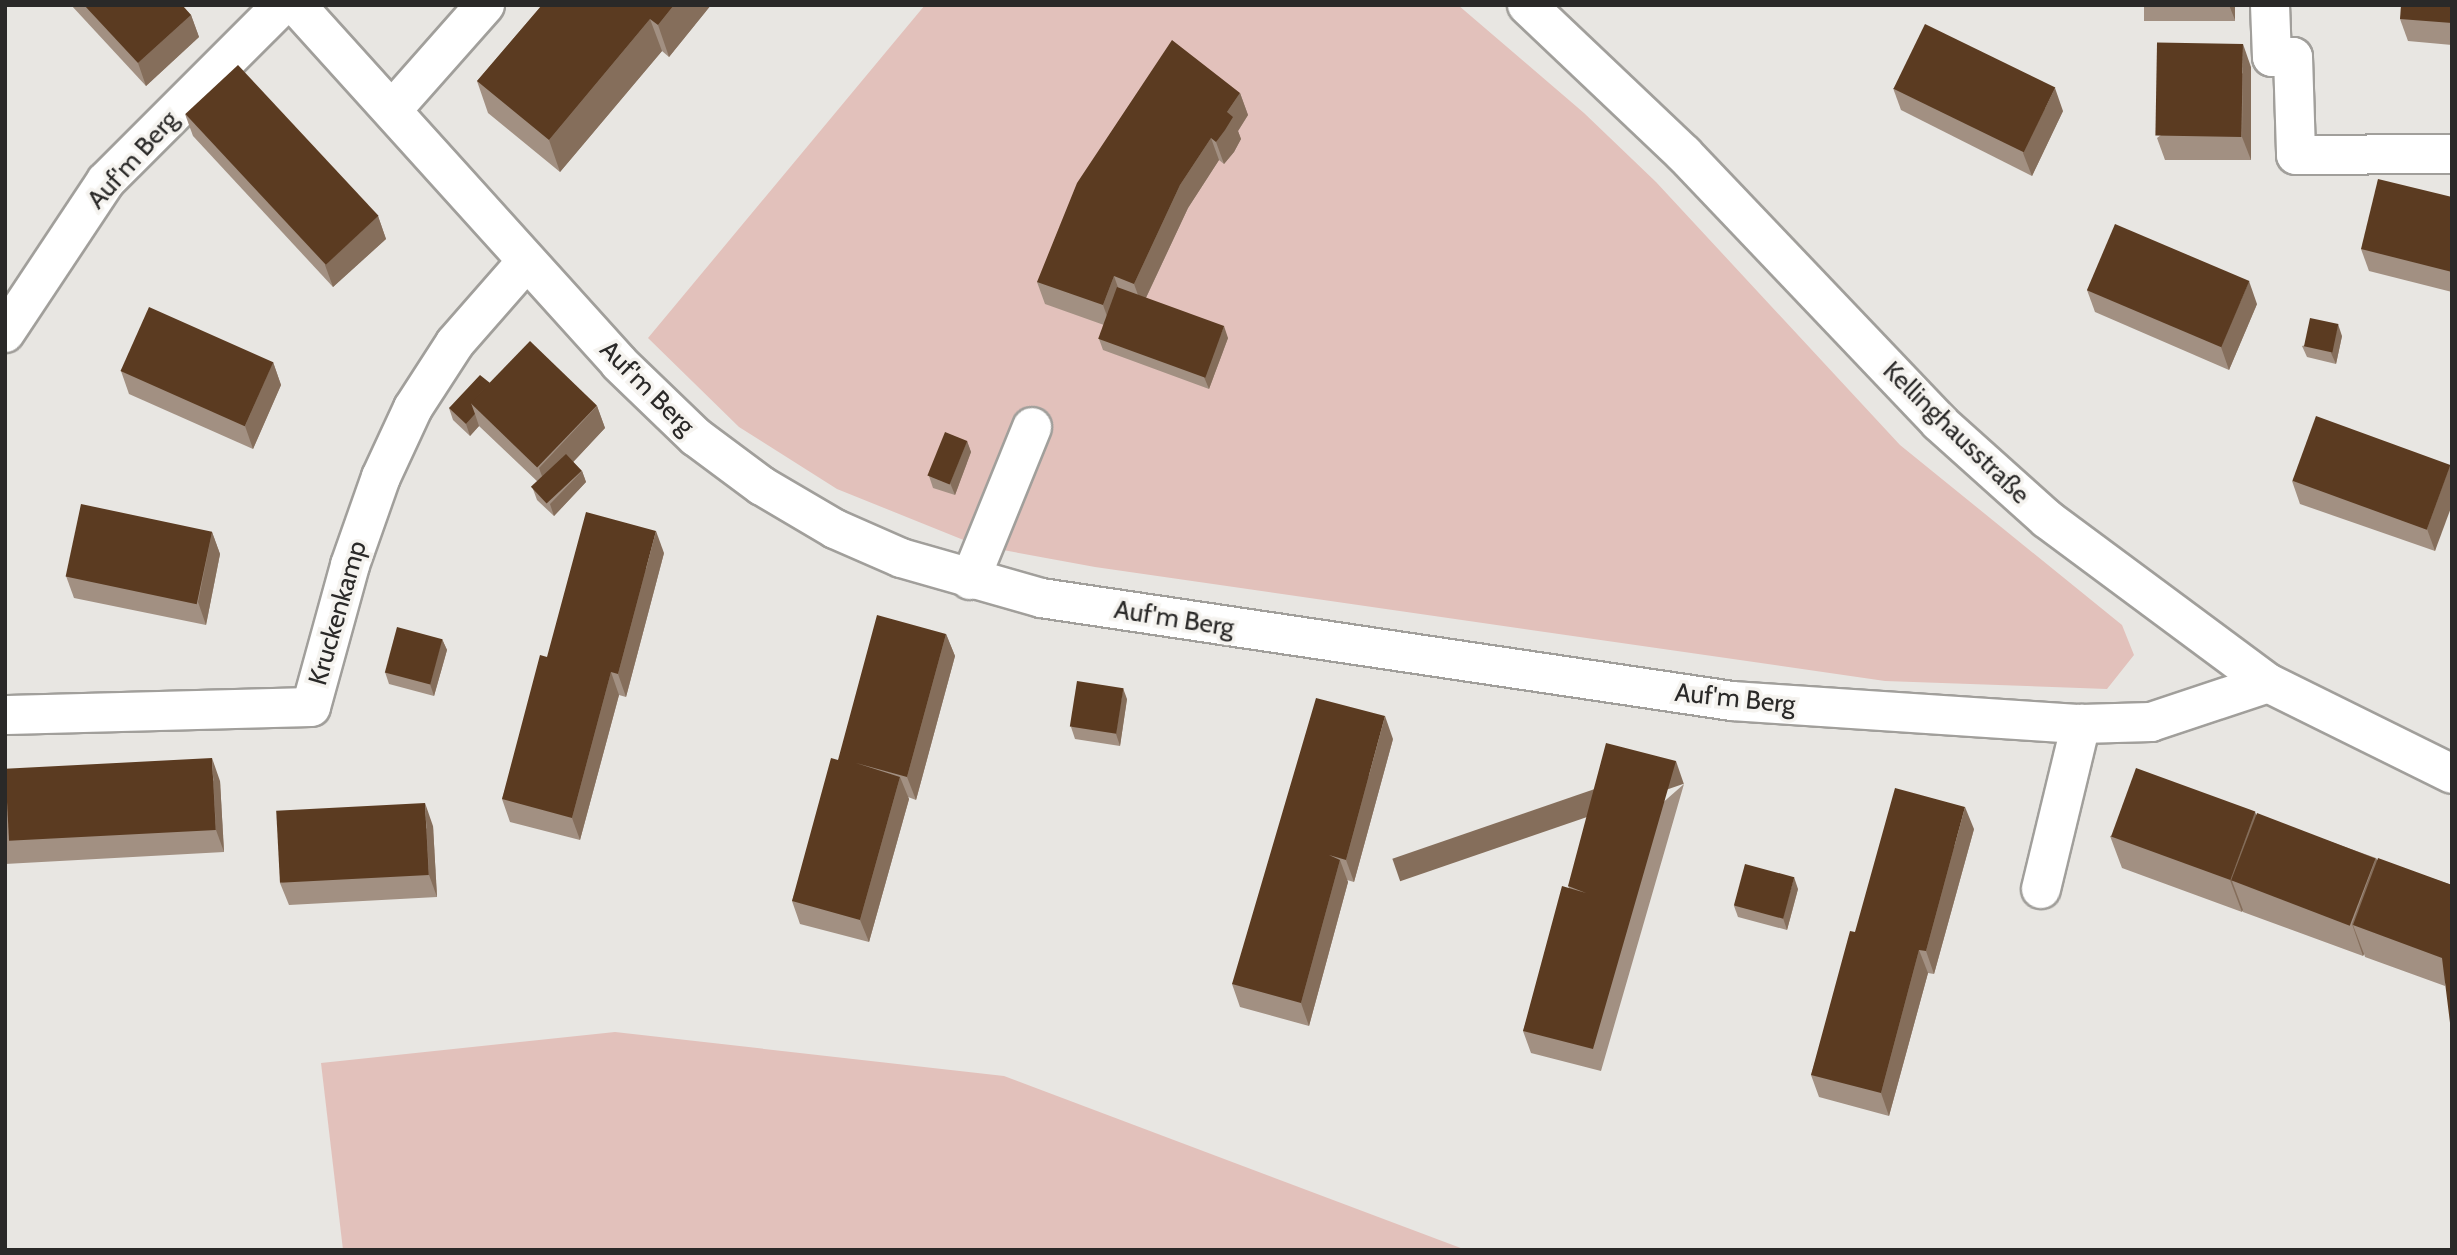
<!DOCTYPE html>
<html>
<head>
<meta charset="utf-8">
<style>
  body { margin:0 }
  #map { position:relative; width:2457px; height:1255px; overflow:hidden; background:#e8e6e2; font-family:Cabin,sans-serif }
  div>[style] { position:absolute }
  .green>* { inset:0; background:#e2c1bb }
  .roads { filter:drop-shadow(2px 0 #a19f9b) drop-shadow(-2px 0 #a19f9b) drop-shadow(0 2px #a19f9b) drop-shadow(0 -2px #a19f9b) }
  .minor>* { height:38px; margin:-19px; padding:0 19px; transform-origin:19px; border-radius:19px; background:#fff }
  .wall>* { inset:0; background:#a29082; transform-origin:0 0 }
  .shaded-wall>* { inset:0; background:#856e5b; transform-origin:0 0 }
  .building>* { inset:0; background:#5b3b21; transform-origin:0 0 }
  span { translate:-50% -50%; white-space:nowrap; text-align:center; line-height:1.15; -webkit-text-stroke:7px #f5f3ef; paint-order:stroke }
  .street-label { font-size:26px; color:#2a2928 }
  .frame { position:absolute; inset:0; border:7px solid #2a2928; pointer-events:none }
</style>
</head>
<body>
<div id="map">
  <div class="green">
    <div style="clip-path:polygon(925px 5px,1458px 5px,1584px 113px,1656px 182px,1900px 445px,2122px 625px,2134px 655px,2107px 689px,1885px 681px,1095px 567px,976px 545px,837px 489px,739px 427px,648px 338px)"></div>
    <div style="clip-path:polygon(615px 1032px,1004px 1076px,1466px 1250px,343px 1250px,321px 1063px)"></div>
  </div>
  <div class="roads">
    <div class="minor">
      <div style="left:296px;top:5px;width:482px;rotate:47.9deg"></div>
      <div style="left:619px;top:363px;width:107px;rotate:43.9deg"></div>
      <div style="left:696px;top:437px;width:82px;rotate:36.6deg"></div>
      <div style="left:762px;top:486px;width:85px;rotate:30.5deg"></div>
      <div style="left:835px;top:529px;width:72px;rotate:23.7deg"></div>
      <div style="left:901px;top:558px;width:146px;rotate:15.9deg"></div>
      <div style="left:1041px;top:598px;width:699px;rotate:8.48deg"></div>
      <div style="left:1732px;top:701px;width:350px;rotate:3.8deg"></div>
      <div style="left:2081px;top:724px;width:70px;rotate:-1.6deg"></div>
      <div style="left:2151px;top:722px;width:123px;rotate:-18.4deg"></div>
      <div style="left:1527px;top:5px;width:216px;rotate:43.5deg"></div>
      <div style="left:1684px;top:154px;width:370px;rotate:46.4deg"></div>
      <div style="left:1939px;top:422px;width:145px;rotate:41.9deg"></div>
      <div style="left:2047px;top:519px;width:275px;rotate:36.6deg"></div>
      <div style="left:2268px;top:683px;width:205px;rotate:26.3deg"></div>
      <div style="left:2270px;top:5px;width:52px;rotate:87.8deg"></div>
      <div style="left:2272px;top:57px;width:21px"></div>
      <div style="left:2293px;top:57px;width:98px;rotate:88.2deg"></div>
      <div style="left:2296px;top:155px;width:156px;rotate:-0.4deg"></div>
      <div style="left:393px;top:109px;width:139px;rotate:-48.5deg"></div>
      <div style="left:5px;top:333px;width:182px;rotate:-56.4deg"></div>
      <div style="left:106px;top:181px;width:249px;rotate:-45deg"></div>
      <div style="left:970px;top:580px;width:165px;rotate:-67.9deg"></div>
      <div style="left:5px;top:715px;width:306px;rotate:-1.5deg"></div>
      <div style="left:311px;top:707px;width:147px;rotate:-74.6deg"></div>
      <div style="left:350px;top:565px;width:93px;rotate:-70.6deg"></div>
      <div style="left:381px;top:477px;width:76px;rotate:-65.1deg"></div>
      <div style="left:413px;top:408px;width:77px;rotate:-57.1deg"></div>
      <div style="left:455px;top:343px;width:108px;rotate:-48.8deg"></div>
      <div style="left:2041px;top:889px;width:170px;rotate:-76.4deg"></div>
    </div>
  </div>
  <div class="wall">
    <div style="clip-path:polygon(71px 5px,182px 5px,191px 15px,199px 37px,146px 86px)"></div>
    <div style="clip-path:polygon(542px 5px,711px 5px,669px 57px,662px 51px,560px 172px,488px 113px,477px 81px)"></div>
    <div style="left:2144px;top:5px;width:91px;height:16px"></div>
    <div style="clip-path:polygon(2452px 5px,2452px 45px,2408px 41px,2400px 19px)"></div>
    <div style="clip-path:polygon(2251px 67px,2251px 160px,2165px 160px,2157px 138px)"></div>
    <div style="clip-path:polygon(1893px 88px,2063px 111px,2032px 176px,1901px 110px)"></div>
    <div style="clip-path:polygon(1240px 93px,1248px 115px,1238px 131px,1241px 139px,1234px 152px,1224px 164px,1219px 160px,1188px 208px,1146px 298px,1228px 338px,1209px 389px,1103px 350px,1099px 339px,1104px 325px,1045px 304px,1037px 282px)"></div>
    <div style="clip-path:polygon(185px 114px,378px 216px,386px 239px,333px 287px,193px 136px)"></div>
    <div style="clip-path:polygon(2452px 197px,2452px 292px,2369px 271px,2361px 249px)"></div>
    <div style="clip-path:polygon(2087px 290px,2257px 304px,2229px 370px,2095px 312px)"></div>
    <div style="clip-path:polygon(2342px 336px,2336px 364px,2307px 357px,2302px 346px)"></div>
    <div style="clip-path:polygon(273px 362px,281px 385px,253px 449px,129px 394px,121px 371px)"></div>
    <div style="clip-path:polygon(490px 383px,597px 406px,605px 428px,573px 462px,582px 471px,586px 482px,554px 516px,537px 500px,533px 489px,539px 483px,479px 426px,470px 436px,453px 420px,449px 408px)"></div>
    <div style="clip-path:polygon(967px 441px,971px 452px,955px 495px,933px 488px,929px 476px)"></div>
    <div style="clip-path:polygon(2450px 465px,2435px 551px,2300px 504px,2292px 481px)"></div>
    <div style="clip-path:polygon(212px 532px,220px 554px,206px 625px,74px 598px,66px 576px)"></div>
    <div style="clip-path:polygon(664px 553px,626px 697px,619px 695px,580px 840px,510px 822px,502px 799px,547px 657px)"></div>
    <div style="clip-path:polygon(946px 634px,955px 656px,916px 800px,908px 797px,909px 799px,869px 942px,800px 924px,792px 901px,838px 760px)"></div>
    <div style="clip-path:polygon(442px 639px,447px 650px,434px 696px,389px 684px,385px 672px)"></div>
    <div style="clip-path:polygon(1127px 699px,1120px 746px,1075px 739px,1071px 727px)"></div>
    <div style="clip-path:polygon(1393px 739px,1354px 882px,1347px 880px,1348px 882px,1309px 1026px,1240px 1007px,1232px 984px)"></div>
    <div style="clip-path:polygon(5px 769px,220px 781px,224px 852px,5px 864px)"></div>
    <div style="clip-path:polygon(1684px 784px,1601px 1071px,1531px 1053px,1523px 1031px,1569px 888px,1568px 886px)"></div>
    <div style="clip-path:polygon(2255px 812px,2256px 815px,2376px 858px,2377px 860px,2452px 885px,2445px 986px,2365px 957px,2364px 954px,2363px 956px,2243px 912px,2243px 910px,2242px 912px,2122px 868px,2110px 836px)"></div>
    <div style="clip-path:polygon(433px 826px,437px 897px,289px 905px,280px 883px)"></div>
    <div style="clip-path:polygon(1974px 829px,1934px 974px,1928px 973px,1889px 1116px,1819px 1097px,1811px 1075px,1855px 932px)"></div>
    <div style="clip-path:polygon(1798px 889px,1787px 930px,1738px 917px,1734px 906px)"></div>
  </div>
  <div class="shaded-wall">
    <div style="clip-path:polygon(674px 5px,711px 5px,669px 57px,658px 25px)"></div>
    <div style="clip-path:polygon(2229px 5px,2235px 5px,2235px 20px)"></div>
    <div style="clip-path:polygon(191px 15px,199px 37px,146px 86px,138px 63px)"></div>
    <div style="clip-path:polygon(650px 19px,662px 51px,560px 172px,549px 140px)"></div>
    <div style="clip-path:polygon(2243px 44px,2251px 67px,2251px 160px,2242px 137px)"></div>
    <div style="clip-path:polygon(2055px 88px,2063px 111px,2032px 176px,2023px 153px)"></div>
    <div style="clip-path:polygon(1240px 93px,1248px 115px,1238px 131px,1241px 139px,1234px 152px,1224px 164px,1216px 142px,1227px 112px)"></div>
    <div style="clip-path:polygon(1211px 138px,1219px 160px,1188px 208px,1142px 306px,1134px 284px,1180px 185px)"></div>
    <div style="clip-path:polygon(378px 216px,386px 239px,333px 287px,325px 265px)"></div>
    <div style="clip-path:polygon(1114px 276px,1122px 299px,1111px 327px,1103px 305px)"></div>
    <div style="clip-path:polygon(2249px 281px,2257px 304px,2229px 370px,2221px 347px)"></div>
    <div style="clip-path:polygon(2338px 324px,2342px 336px,2336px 364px,2331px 353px)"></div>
    <div style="clip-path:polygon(1224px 326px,1228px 338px,1209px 389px,1204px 377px)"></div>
    <div style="clip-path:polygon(273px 362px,281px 385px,253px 449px,245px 426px)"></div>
    <div style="clip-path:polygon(597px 406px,605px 428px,547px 490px,539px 468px)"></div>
    <div style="clip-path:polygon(475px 414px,479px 426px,470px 436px,466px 424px)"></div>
    <div style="clip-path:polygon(967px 441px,971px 452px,955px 495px,950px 483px)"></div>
    <div style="clip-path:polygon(2450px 465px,2452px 471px,2452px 505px,2435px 551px,2427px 529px)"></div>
    <div style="clip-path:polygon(582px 471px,586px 482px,554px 516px,550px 504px)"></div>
    <div style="clip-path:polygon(656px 531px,664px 553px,626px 697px,618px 674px)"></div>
    <div style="clip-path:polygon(212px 532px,220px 554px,206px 625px,198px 602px)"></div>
    <div style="clip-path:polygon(946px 634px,955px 656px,916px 800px,907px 777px)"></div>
    <div style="clip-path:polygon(442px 639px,447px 650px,434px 696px,430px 684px)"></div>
    <div style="clip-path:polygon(611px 672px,619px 695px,580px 840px,572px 818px)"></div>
    <div style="clip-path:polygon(1123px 688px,1127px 699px,1120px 746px,1116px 734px)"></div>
    <div style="clip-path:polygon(1385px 716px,1393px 739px,1354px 882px,1346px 860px)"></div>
    <div style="clip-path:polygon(212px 758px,220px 781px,224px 852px,216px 830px)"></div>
    <div style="left:1676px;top:761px;width:24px;height:300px;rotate:71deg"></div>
    <div style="clip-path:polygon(900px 777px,909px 799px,869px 942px,860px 920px)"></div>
    <div style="clip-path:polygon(425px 803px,433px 826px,437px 897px,429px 875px)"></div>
    <div style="clip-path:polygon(1965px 807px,1974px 829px,1934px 974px,1926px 951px)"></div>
    <div style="clip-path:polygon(2255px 812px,2267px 844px,2232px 881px,2243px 910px,2242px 912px,2230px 880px)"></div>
    <div style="clip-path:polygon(2376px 858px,2388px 889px,2353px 925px,2364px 954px,2363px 956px,2352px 924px)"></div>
    <div style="clip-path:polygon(1340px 860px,1348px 882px,1309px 1026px,1301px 1003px)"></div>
    <div style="clip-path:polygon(1794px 877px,1798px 889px,1787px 930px,1783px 918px)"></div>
    <div style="clip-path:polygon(1919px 950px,1928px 973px,1889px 1116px,1881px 1093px)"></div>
  </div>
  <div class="building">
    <div style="clip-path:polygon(84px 5px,182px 5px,191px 15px,138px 63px)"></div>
    <div style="clip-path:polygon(542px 5px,674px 5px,658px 25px,650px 19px,549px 140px,477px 81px)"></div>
    <div style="clip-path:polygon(2401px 5px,2452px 5px,2452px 23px,2400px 19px)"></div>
    <div style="left:1925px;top:24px;width:145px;height:72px;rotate:26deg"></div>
    <div style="clip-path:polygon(1172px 40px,1240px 93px,1227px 112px,1233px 117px,1225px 130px,1216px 142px,1211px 138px,1180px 185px,1134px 284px,1114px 276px,1103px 305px,1037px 282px,1077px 183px)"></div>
    <div style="left:2243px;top:44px;width:93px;height:86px;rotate:91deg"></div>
    <div style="left:238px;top:65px;width:206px;height:72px;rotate:47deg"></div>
    <div style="clip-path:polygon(2378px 179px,2452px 197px,2452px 272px,2361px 249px)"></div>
    <div style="left:2115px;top:224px;width:146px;height:72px;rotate:23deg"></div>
    <div style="left:1117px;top:287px;width:114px;height:55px;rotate:20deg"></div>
    <div style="left:149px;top:307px;width:136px;height:70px;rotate:24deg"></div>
    <div style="left:2310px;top:318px;width:29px;height:29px;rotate:12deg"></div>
    <div style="left:530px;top:341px;width:93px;height:86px;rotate:44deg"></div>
    <div style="clip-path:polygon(480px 375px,490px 383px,471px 403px,475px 414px,466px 424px,449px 408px)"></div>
    <div style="left:2316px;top:416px;width:143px;height:69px;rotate:20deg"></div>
    <div style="left:945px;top:432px;width:24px;height:47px;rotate:22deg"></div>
    <div style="left:566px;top:454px;width:23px;height:48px;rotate:47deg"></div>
    <div style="left:81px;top:504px;width:134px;height:74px;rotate:12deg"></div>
    <div style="clip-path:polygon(586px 512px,656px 531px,618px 674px,611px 672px,572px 818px,502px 799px,540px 655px,547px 657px)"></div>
    <div style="clip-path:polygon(877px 615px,946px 634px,907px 777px,856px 763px,900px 777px,860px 920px,792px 901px,831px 758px,838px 760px)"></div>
    <div style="left:397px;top:627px;width:47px;height:47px;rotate:15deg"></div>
    <div style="left:1077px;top:681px;width:47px;height:46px;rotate:9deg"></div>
    <div style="clip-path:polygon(1316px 698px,1385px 716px,1346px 860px,1329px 855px,1340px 860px,1301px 1003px,1232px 984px)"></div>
    <div style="clip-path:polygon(1606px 743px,1676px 761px,1593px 1049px,1523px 1031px,1562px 886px,1586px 893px,1568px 886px)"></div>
    <div style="left:212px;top:758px;width:72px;height:207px;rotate:87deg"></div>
    <div style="left:2136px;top:768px;width:127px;height:73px;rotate:20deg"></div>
    <div style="clip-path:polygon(1895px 788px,1965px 807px,1926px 951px,1919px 950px,1881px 1093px,1811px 1075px,1850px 931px,1855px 932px)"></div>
    <div style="left:425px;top:803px;width:72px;height:149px;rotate:87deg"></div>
    <div style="left:2257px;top:813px;width:127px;height:72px;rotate:21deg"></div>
    <div style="clip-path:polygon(2378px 858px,2452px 885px,2452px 1039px,2442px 958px,2353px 925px)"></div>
    <div style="left:1745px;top:864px;width:51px;height:43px;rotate:15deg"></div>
  </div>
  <div class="street-label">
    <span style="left:133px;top:160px;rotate:-48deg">Auf'm Berg</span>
    <span style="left:647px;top:388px;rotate:45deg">Auf'm Berg</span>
    <span style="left:1956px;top:433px;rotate:44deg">Kellinghausstraße</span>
    <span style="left:338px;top:613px;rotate:-74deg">Kruckenkamp</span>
    <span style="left:1174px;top:619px;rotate:9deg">Auf'm Berg</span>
    <span style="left:1735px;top:699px;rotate:6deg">Auf'm Berg</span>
  </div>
  <div class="frame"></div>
</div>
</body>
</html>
